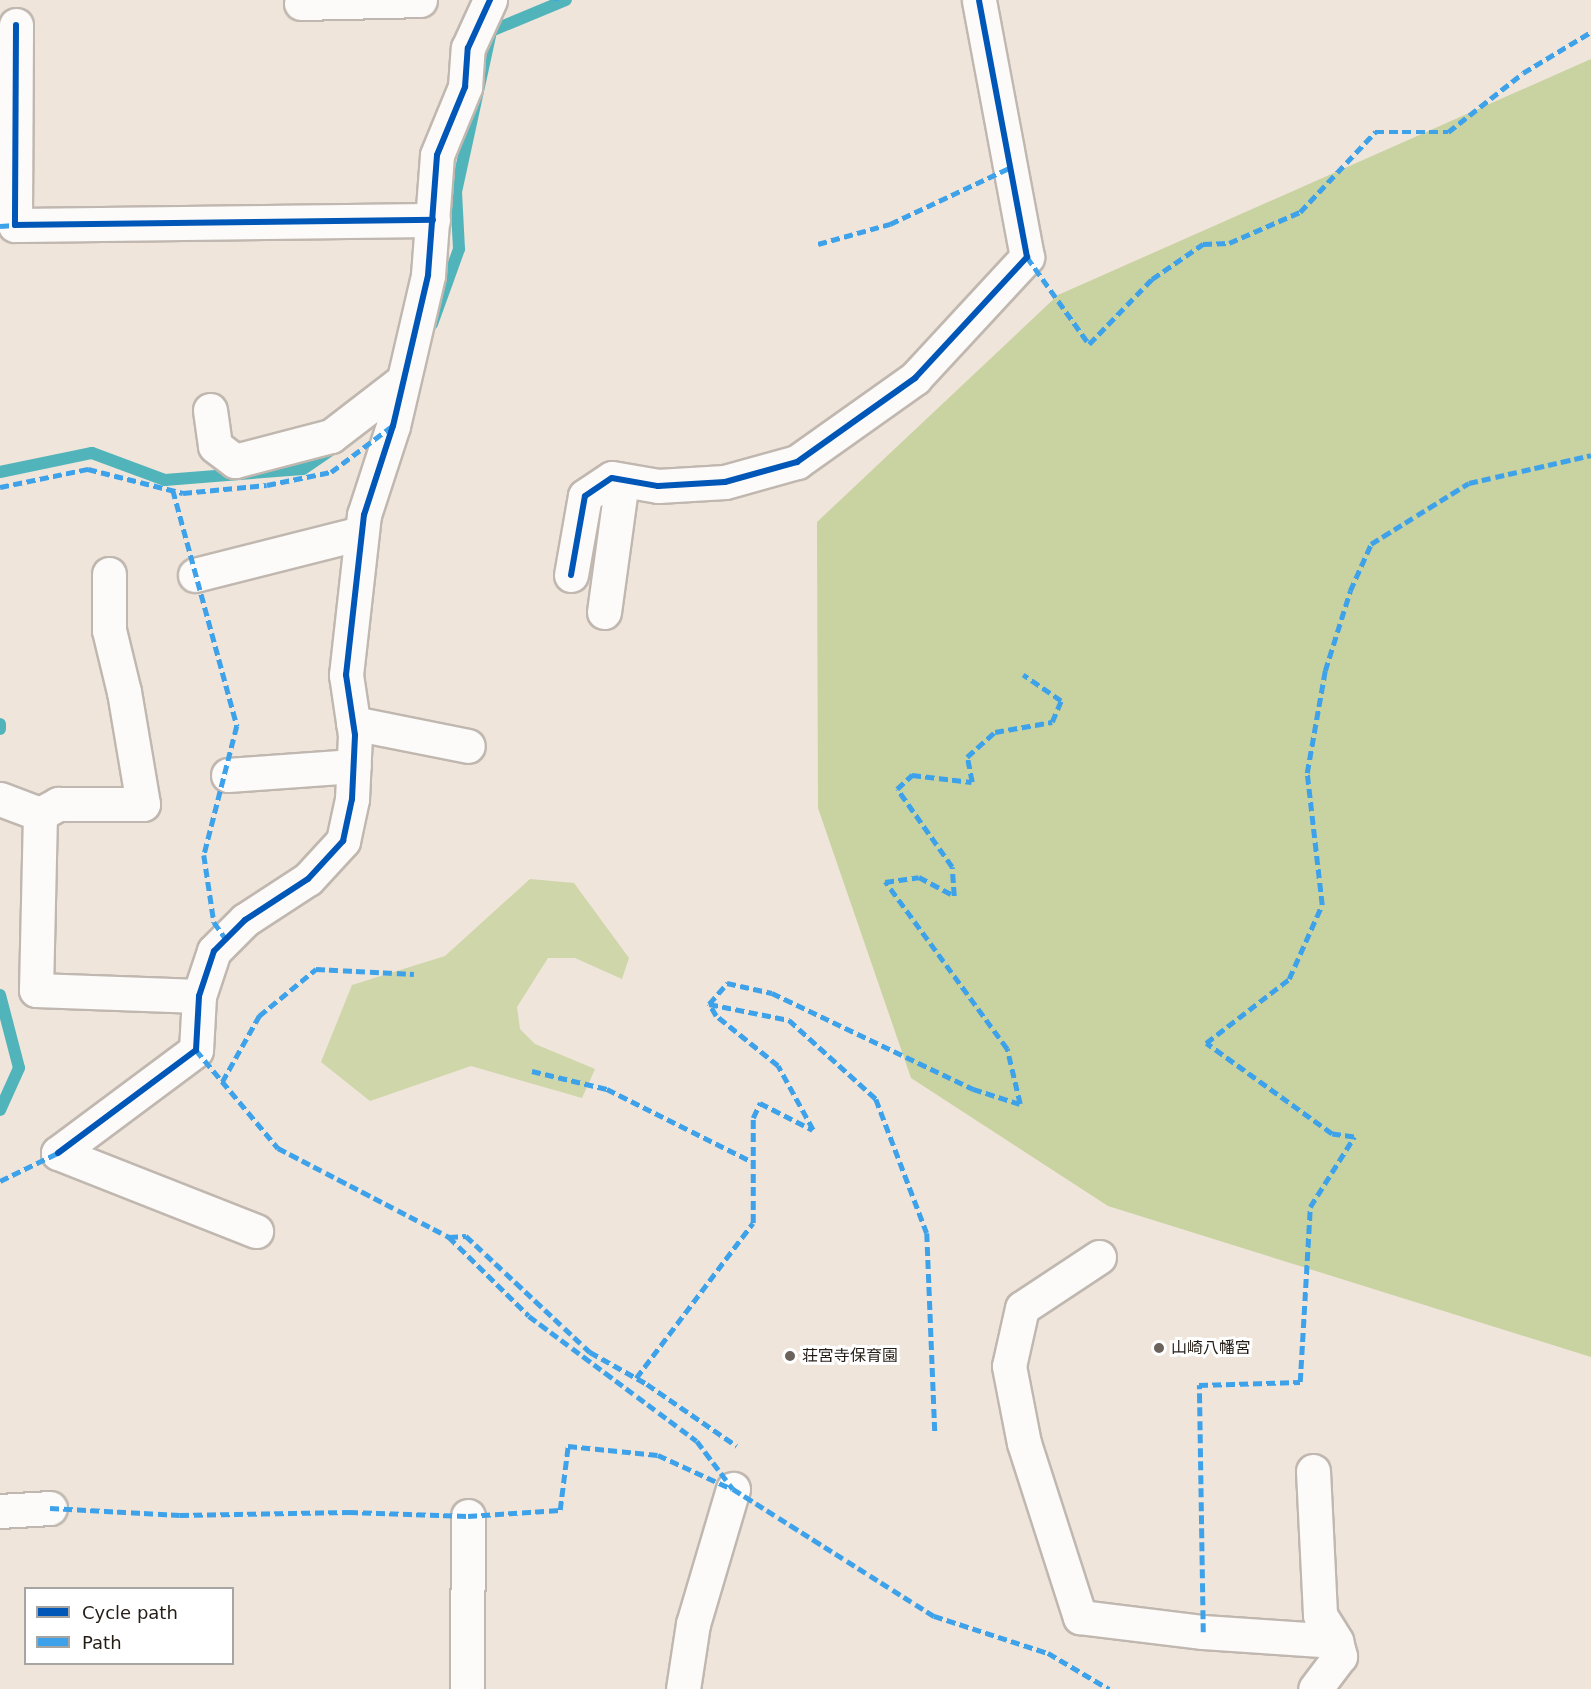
<!DOCTYPE html>
<html>
<head>
<meta charset="utf-8">
<style>
  body { margin:0 }
  #map { position:relative; width:1591px; height:1689px; overflow:hidden; background:#efe5da; font-family:"DejaVu Sans","Noto Sans JP",sans-serif }
  div>[style] { position:absolute }
  .green>* { inset:0; background:#ced6aa }
  .forest>* { inset:0; background:#c9d2a1 }
  .stream>* { height:12px; margin:-6px; padding:0 6px; transform-origin:6px; border-radius:6px; background:#52b4bb }
  .roads { filter:drop-shadow(2px 0 #c0b8b0) drop-shadow(-2px 0 #c0b8b0) drop-shadow(0 2px #c0b8b0) drop-shadow(0 -2px #c0b8b0) }
  .minor>* { height:33px; margin:-16.5px; padding:0 16.5px; transform-origin:16.5px; border-radius:16.5px; background:#fdfbf9 }
  .quiet>* { height:4.5px; margin-top:-2.25px; transform-origin:0; background:repeating-linear-gradient(90deg,#3ea2ea 0 9px,transparent 0 13.5px) }
  .cycleway>* { height:6px; margin:-3px; padding:0 3px; transform-origin:3px; border-radius:3px; background:#0057b8 }
  .dots>* { width:16px; height:16px; translate:-50% -50%; box-sizing:border-box; border:3px solid #fff; border-radius:50% }
  span { translate:-50% -50%; white-space:nowrap; text-align:center; line-height:1.15; -webkit-text-stroke:6px #fff; paint-order:stroke }
  .poi-label { font-size:16px; color:#241d16 }
  .left { translate:0 -50%; text-align:left }
  .legend { position:absolute; left:24px; top:1587px; width:210px; height:78px; box-sizing:border-box; background:#fff; border:2px solid #a7a5a2; margin:0; padding:8px 10px; list-style:none; font-size:18px; color:#241d16 }
  .legend li { display:flex; align-items:center; gap:12px; height:30px }
  .legend b { width:30px; border:2px solid #a7a5a2 }
</style>
</head>
<body>
<div id="map">
  <div class="green">
    <div style="clip-path:polygon(530px 879px,574px 883px,629px 958px,622px 979px,575px 958px,548px 958px,517px 1007px,520px 1029px,535px 1044px,595px 1069px,582px 1098px,471px 1066px,370px 1101px,321px 1062px,352px 985px,445px 956px)"></div>
  </div>
  <div class="forest">
    <div style="clip-path:polygon(1591px 59px,1591px 1357px,1108px 1206px,911px 1078px,818px 808px,817px 522px,1058px 295px)"></div>
  </div>
  <div class="stream">
    <div style="left:432px;top:324px;width:80px;rotate:-70.2deg"></div>
    <div style="left:459px;top:249px;width:57px;rotate:-93deg"></div>
    <div style="left:456px;top:192px;width:165px;rotate:-77.7deg"></div>
    <div style="left:491px;top:31px;width:81px;rotate:-22.5deg"></div>
    <div style="left:0;top:472px;width:94px;rotate:-11.7deg"></div>
    <div style="left:92px;top:453px;width:78px;rotate:20.3deg"></div>
    <div style="left:165px;top:480px;width:138px;rotate:-4.6deg"></div>
    <div style="left:303px;top:469px;width:42px;rotate:-34.4deg"></div>
    <div style="left:0;top:724px;width:5px;rotate:90deg"></div>
    <div style="left:0;top:995px;width:75px;rotate:75.4deg"></div>
    <div style="left:19px;top:1068px;width:46px;rotate:114.3deg"></div>
  </div>
  <div class="roads">
    <div class="minor">
      <div style="left:301px;top:3px;width:119px;rotate:-1.4deg"></div>
      <div style="left:16px;top:25px;width:200px;rotate:90.3deg"></div>
      <div style="left:15px;top:225px;width:418px;rotate:-0.7deg"></div>
      <div style="left:210px;top:410px;width:36px;rotate:82deg"></div>
      <div style="left:215px;top:446px;width:25px;rotate:37deg"></div>
      <div style="left:235px;top:461px;width:99px;rotate:-14.6deg"></div>
      <div style="left:331px;top:436px;width:88px;rotate:-37.6deg"></div>
      <div style="left:195px;top:575px;width:171px;rotate:-14.2deg"></div>
      <div style="left:571px;top:575px;width:80px;rotate:-80deg"></div>
      <div style="left:585px;top:496px;width:32px;rotate:-34deg"></div>
      <div style="left:612px;top:478px;width:47px;rotate:9.9deg"></div>
      <div style="left:658px;top:486px;width:67px;rotate:-3.4deg"></div>
      <div style="left:725px;top:482px;width:75px;rotate:-15.5deg"></div>
      <div style="left:797px;top:462px;width:145px;rotate:-35.4deg"></div>
      <div style="left:915px;top:378px;width:165px;rotate:-47.2deg"></div>
      <div style="left:1027px;top:257px;width:261px;rotate:-100.6deg"></div>
      <div style="left:604px;top:612px;width:133px;rotate:-82.2deg"></div>
      <div style="left:353px;top:723px;width:117px;rotate:11.3deg"></div>
      <div style="left:228px;top:775px;width:126px;rotate:-4.1deg"></div>
      <div style="left:0;top:799px;width:43px;rotate:20.6deg"></div>
      <div style="left:40px;top:814px;width:176px;rotate:91.3deg"></div>
      <div style="left:36px;top:990px;width:163px;rotate:2.1deg"></div>
      <div style="left:40px;top:814px;width:21px;rotate:-29deg"></div>
      <div style="left:58px;top:804px;width:85px"></div>
      <div style="left:143px;top:804px;width:114px;rotate:-99.6deg"></div>
      <div style="left:124px;top:692px;width:64px;rotate:-103.6deg"></div>
      <div style="left:109px;top:630px;width:56px;rotate:-90deg"></div>
      <div style="left:58px;top:1153px;width:172px;rotate:-36.7deg"></div>
      <div style="left:196px;top:1050px;width:54px;rotate:-86.8deg"></div>
      <div style="left:199px;top:996px;width:47px;rotate:-71.6deg"></div>
      <div style="left:214px;top:951px;width:44px;rotate:-45deg"></div>
      <div style="left:245px;top:920px;width:75px;rotate:-33.1deg"></div>
      <div style="left:308px;top:879px;width:52px;rotate:-47.4deg"></div>
      <div style="left:343px;top:841px;width:43px;rotate:-77.9deg"></div>
      <div style="left:352px;top:799px;width:64px;rotate:-87.3deg"></div>
      <div style="left:355px;top:735px;width:61px;rotate:-98.5deg"></div>
      <div style="left:346px;top:675px;width:161px;rotate:-83.6deg"></div>
      <div style="left:364px;top:515px;width:94px;rotate:-72deg"></div>
      <div style="left:393px;top:426px;width:155px;rotate:-76.9deg"></div>
      <div style="left:428px;top:275px;width:120px;rotate:-85.7deg"></div>
      <div style="left:437px;top:155px;width:74px;rotate:-67.6deg"></div>
      <div style="left:465px;top:87px;width:39px;rotate:-86deg"></div>
      <div style="left:468px;top:48px;width:53px;rotate:-65.4deg"></div>
      <div style="left:58px;top:1153px;width:213px;rotate:21.5deg"></div>
      <div style="left:1099px;top:1257px;width:92px;rotate:146.5deg"></div>
      <div style="left:1022px;top:1308px;width:59px;rotate:102.6deg"></div>
      <div style="left:1009px;top:1366px;width:78px;rotate:79deg"></div>
      <div style="left:1024px;top:1443px;width:183px;rotate:72.2deg"></div>
      <div style="left:1080px;top:1617px;width:124px;rotate:7deg"></div>
      <div style="left:1203px;top:1632px;width:133px;rotate:3.9deg"></div>
      <div style="left:1336px;top:1641px;width:16px;rotate:75deg"></div>
      <div style="left:1340px;top:1656px;width:41px;rotate:127.1deg"></div>
      <div style="left:1313px;top:1471px;width:144px;rotate:87.2deg"></div>
      <div style="left:1320px;top:1615px;width:31px;rotate:58deg"></div>
      <div style="left:0;top:1511px;width:50px;rotate:-3.4deg"></div>
      <div style="left:467px;top:1689px;width:173px;rotate:-89.7deg"></div>
      <div style="left:683px;top:1689px;width:66px;rotate:-81.3deg"></div>
      <div style="left:693px;top:1624px;width:141px;rotate:-73.5deg"></div>
    </div>
  </div>
  <div class="quiet">
    <div style="left:556px;top:1px;width:1px;rotate:-90deg"></div>
    <div style="left:0;top:226px;width:15px;rotate:-4deg"></div>
    <div style="left:818px;top:244px;width:75px;rotate:-15.5deg"></div>
    <div style="left:890px;top:224px;width:134px;rotate:-25.2deg"></div>
    <div style="left:1027px;top:257px;width:107px;rotate:54.5deg"></div>
    <div style="left:1089px;top:344px;width:91px;rotate:-45.9deg"></div>
    <div style="left:1152px;top:279px;width:62px;rotate:-34.5deg"></div>
    <div style="left:1203px;top:244px;width:26px;rotate:-2deg"></div>
    <div style="left:1229px;top:243px;width:77px;rotate:-23.6deg"></div>
    <div style="left:1300px;top:212px;width:110px;rotate:-46.8deg"></div>
    <div style="left:1375px;top:132px;width:73px"></div>
    <div style="left:1448px;top:132px;width:95px;rotate:-38.2deg"></div>
    <div style="left:1523px;top:73px;width:79px;rotate:-31.1deg"></div>
    <div style="left:0;top:487px;width:90px;rotate:-11.6deg"></div>
    <div style="left:88px;top:469px;width:98px;rotate:14.2deg"></div>
    <div style="left:183px;top:493px;width:84px;rotate:-5.4deg"></div>
    <div style="left:267px;top:485px;width:65px;rotate:-11.5deg"></div>
    <div style="left:331px;top:472px;width:76px;rotate:-37deg"></div>
    <div style="left:173px;top:490px;width:245px;rotate:74.8deg"></div>
    <div style="left:237px;top:726px;width:133px;rotate:104.3deg"></div>
    <div style="left:204px;top:855px;width:68px;rotate:81.5deg"></div>
    <div style="left:214px;top:922px;width:21px;rotate:55deg"></div>
    <div style="left:709px;top:1004px;width:82px;rotate:11.3deg"></div>
    <div style="left:789px;top:1020px;width:118px;rotate:42.2deg"></div>
    <div style="left:876px;top:1099px;width:143px;rotate:69.2deg"></div>
    <div style="left:927px;top:1233px;width:200px;rotate:87.7deg"></div>
    <div style="left:196px;top:1050px;width:128px;rotate:50.1deg"></div>
    <div style="left:278px;top:1148px;width:193px;rotate:27.5deg"></div>
    <div style="left:449px;top:1237px;width:112px;rotate:44.6deg"></div>
    <div style="left:529px;top:1316px;width:209px;rotate:36.7deg"></div>
    <div style="left:697px;top:1441px;width:60px;rotate:53.1deg"></div>
    <div style="left:733px;top:1489px;width:238px;rotate:32.3deg"></div>
    <div style="left:934px;top:1616px;width:120px;rotate:18deg"></div>
    <div style="left:1048px;top:1653px;width:71px;rotate:30.5deg"></div>
    <div style="left:532px;top:1071px;width:77px;rotate:13.5deg"></div>
    <div style="left:607px;top:1089px;width:163px;rotate:26.6deg"></div>
    <div style="left:222px;top:1082px;width:76px;rotate:-60.7deg"></div>
    <div style="left:259px;top:1016px;width:74px;rotate:-39.5deg"></div>
    <div style="left:316px;top:969px;width:98px;rotate:2.9deg"></div>
    <div style="left:0;top:1181px;width:64px;rotate:-25.8deg"></div>
    <div style="left:449px;top:1237px;width:17px;rotate:-3deg"></div>
    <div style="left:466px;top:1236px;width:170px;rotate:43.1deg"></div>
    <div style="left:590px;top:1352px;width:65px;rotate:29.3deg"></div>
    <div style="left:647px;top:1384px;width:109px;rotate:34.6deg"></div>
    <div style="left:636px;top:1378px;width:194px;rotate:-53deg"></div>
    <div style="left:753px;top:1223px;width:105px;rotate:-90deg"></div>
    <div style="left:753px;top:1118px;width:17px;rotate:-65deg"></div>
    <div style="left:760px;top:1103px;width:59px;rotate:27deg"></div>
    <div style="left:813px;top:1130px;width:73px;rotate:-118.7deg"></div>
    <div style="left:778px;top:1066px;width:80px;rotate:-141.1deg"></div>
    <div style="left:716px;top:1016px;width:14px;rotate:-120deg"></div>
    <div style="left:709px;top:1004px;width:28px;rotate:-49deg"></div>
    <div style="left:727px;top:983px;width:46px;rotate:12.5deg"></div>
    <div style="left:772px;top:993px;width:223px;rotate:25.5deg"></div>
    <div style="left:973px;top:1089px;width:49px;rotate:17.7deg"></div>
    <div style="left:1020px;top:1104px;width:57px;rotate:-103.3deg"></div>
    <div style="left:1007px;top:1049px;width:207px;rotate:-126.1deg"></div>
    <div style="left:885px;top:882px;width:34px;rotate:-8deg"></div>
    <div style="left:919px;top:877px;width:40px;rotate:28deg"></div>
    <div style="left:954px;top:896px;width:29px;rotate:-94deg"></div>
    <div style="left:952px;top:867px;width:95px;rotate:-125.2deg"></div>
    <div style="left:897px;top:789px;width:21px;rotate:-43deg"></div>
    <div style="left:912px;top:775px;width:60px;rotate:6.7deg"></div>
    <div style="left:972px;top:782px;width:25px;rotate:-101deg"></div>
    <div style="left:967px;top:757px;width:38px;rotate:-42deg"></div>
    <div style="left:995px;top:732px;width:58px;rotate:-10deg"></div>
    <div style="left:1052px;top:722px;width:23px;rotate:-67deg"></div>
    <div style="left:1061px;top:701px;width:46px;rotate:-145.6deg"></div>
    <div style="left:50px;top:1508px;width:130px;rotate:3.1deg"></div>
    <div style="left:180px;top:1515px;width:169px;rotate:-1deg"></div>
    <div style="left:349px;top:1512px;width:119px;rotate:1.9deg"></div>
    <div style="left:468px;top:1516px;width:92px;rotate:-3.7deg"></div>
    <div style="left:560px;top:1510px;width:64px;rotate:-82.9deg"></div>
    <div style="left:568px;top:1446px;width:90px;rotate:5.7deg"></div>
    <div style="left:658px;top:1455px;width:81px;rotate:24.7deg"></div>
    <div style="left:1203px;top:1632px;width:247px;rotate:-90.9deg"></div>
    <div style="left:1199px;top:1385px;width:101px;rotate:-1.7deg"></div>
    <div style="left:1300px;top:1382px;width:175px;rotate:-86.7deg"></div>
    <div style="left:1310px;top:1207px;width:83px;rotate:-57.8deg"></div>
    <div style="left:1354px;top:1137px;width:22px;rotate:-172deg"></div>
    <div style="left:1332px;top:1134px;width:155px;rotate:-144.2deg"></div>
    <div style="left:1206px;top:1043px;width:105px;rotate:-37.6deg"></div>
    <div style="left:1289px;top:979px;width:81px;rotate:-66deg"></div>
    <div style="left:1322px;top:905px;width:133px;rotate:-96.5deg"></div>
    <div style="left:1307px;top:773px;width:104px;rotate:-80deg"></div>
    <div style="left:1325px;top:671px;width:84px;rotate:-72.6deg"></div>
    <div style="left:1350px;top:591px;width:51px;rotate:-65.9deg"></div>
    <div style="left:1371px;top:544px;width:115px;rotate:-31.9deg"></div>
    <div style="left:1469px;top:483px;width:125px;rotate:-12.9deg"></div>
  </div>
  <div class="cycleway">
    <div style="left:16px;top:25px;width:200px;rotate:90.3deg"></div>
    <div style="left:15px;top:225px;width:418px;rotate:-0.7deg"></div>
    <div style="left:571px;top:575px;width:80px;rotate:-80deg"></div>
    <div style="left:585px;top:496px;width:32px;rotate:-34deg"></div>
    <div style="left:612px;top:478px;width:47px;rotate:9.9deg"></div>
    <div style="left:658px;top:486px;width:67px;rotate:-3.4deg"></div>
    <div style="left:725px;top:482px;width:75px;rotate:-15.5deg"></div>
    <div style="left:797px;top:462px;width:145px;rotate:-35.4deg"></div>
    <div style="left:915px;top:378px;width:165px;rotate:-47.2deg"></div>
    <div style="left:1027px;top:257px;width:261px;rotate:-100.6deg"></div>
    <div style="left:58px;top:1153px;width:172px;rotate:-36.7deg"></div>
    <div style="left:196px;top:1050px;width:54px;rotate:-86.8deg"></div>
    <div style="left:199px;top:996px;width:47px;rotate:-71.6deg"></div>
    <div style="left:214px;top:951px;width:44px;rotate:-45deg"></div>
    <div style="left:245px;top:920px;width:75px;rotate:-33.1deg"></div>
    <div style="left:308px;top:879px;width:52px;rotate:-47.4deg"></div>
    <div style="left:343px;top:841px;width:43px;rotate:-77.9deg"></div>
    <div style="left:352px;top:799px;width:64px;rotate:-87.3deg"></div>
    <div style="left:355px;top:735px;width:61px;rotate:-98.5deg"></div>
    <div style="left:346px;top:675px;width:161px;rotate:-83.6deg"></div>
    <div style="left:364px;top:515px;width:94px;rotate:-72deg"></div>
    <div style="left:393px;top:426px;width:155px;rotate:-76.9deg"></div>
    <div style="left:428px;top:275px;width:120px;rotate:-85.7deg"></div>
    <div style="left:437px;top:155px;width:74px;rotate:-67.6deg"></div>
    <div style="left:465px;top:87px;width:39px;rotate:-86deg"></div>
    <div style="left:468px;top:48px;width:53px;rotate:-65.4deg"></div>
  </div>
  <div class="dots">
    <div style="left:1159px;top:1348px;background:#6b635b"></div>
    <div style="left:790px;top:1356px;background:#6b635b"></div>
  </div>
  <div class="poi-label">
    <span class="left" style="left:1171px;top:1348px">山崎八幡宮</span>
    <span class="left" style="left:802px;top:1356px">荘宮寺保育園</span>
  </div>
  <ul class="legend">
  <li><b style="height:8px;background:#0057b8"></b>Cycle path</li>
  <li><b style="height:8px;background:#3ea2ea"></b>Path</li>
  </ul>
</div>
</body>
</html>
